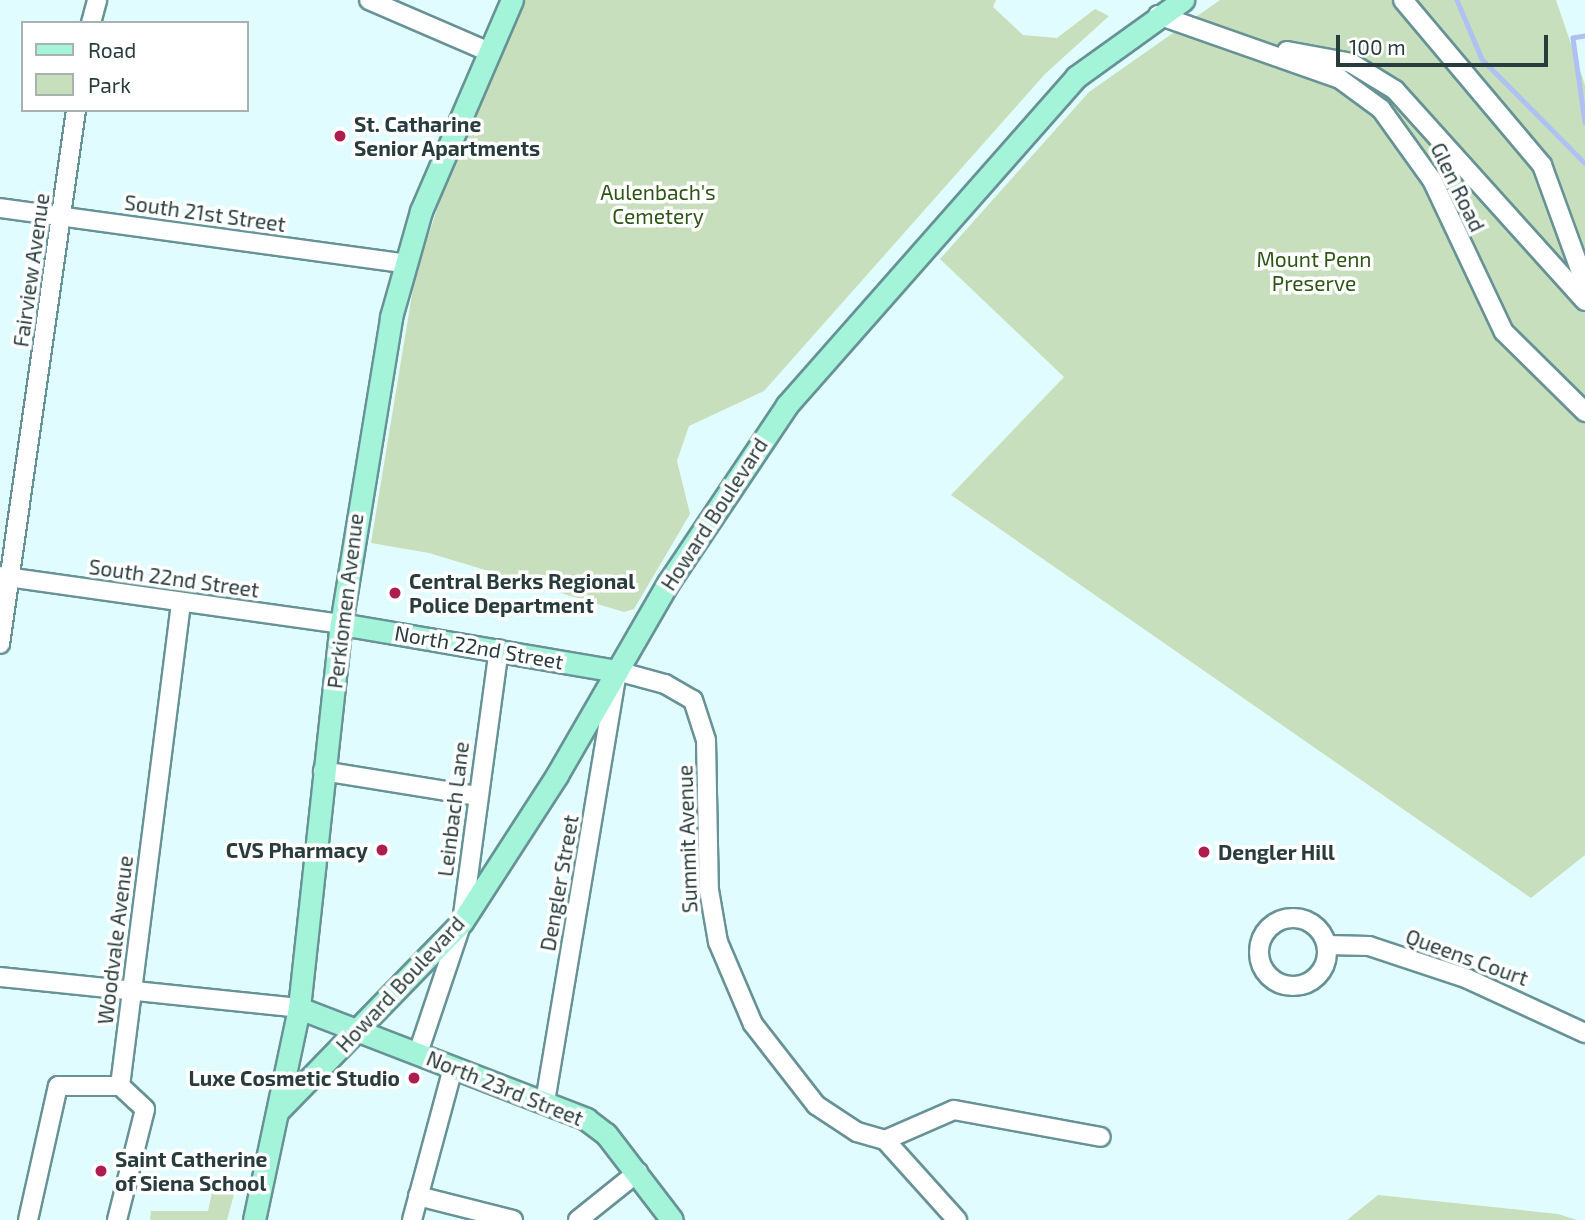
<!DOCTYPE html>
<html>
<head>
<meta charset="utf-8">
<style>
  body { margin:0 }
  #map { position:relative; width:1585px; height:1220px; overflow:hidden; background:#e1fcfe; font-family:"Exo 2",sans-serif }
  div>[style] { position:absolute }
  .green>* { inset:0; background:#c7dfbc }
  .stream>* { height:4.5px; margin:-2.25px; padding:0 2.25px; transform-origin:2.25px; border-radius:2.25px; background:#aec1f2 }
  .roads { filter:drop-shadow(2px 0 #679296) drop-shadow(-2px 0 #679296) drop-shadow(0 2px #679296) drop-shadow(0 -2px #679296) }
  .minor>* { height:18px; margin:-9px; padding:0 9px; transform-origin:9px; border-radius:9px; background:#fff }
  .minor>.ring { margin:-9px; padding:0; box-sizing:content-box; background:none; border:18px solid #fff; border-radius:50% }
  .major>* { height:21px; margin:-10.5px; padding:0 10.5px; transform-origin:10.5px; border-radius:10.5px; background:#a4f4da }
  .dots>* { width:19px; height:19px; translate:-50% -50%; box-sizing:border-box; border:4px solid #fff; border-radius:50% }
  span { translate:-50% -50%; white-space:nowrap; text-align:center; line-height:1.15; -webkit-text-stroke:7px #fff; paint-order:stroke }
  .poi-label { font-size:21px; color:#293c3d; font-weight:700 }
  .left { translate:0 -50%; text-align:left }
  .right { translate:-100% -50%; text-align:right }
  .street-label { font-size:21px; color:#293c3d }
  .park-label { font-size:21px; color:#2e5516 }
  .legend { position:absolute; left:21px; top:21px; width:228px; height:91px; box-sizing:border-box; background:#fff; border:2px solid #a9b1b1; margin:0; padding:9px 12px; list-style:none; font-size:21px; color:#293c3d }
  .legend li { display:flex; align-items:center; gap:14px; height:35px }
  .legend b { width:35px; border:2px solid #a9b1b1 }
  .scale { position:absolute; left:1336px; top:35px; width:212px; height:32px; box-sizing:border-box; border:4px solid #293c3d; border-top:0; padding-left:9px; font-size:21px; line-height:24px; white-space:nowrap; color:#293c3d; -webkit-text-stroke:5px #fff; paint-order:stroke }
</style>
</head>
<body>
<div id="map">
  <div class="green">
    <div style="clip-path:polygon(525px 0,996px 0,993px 7px,1023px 35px,1057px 38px,1095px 9px,1109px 16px,1045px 74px,764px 391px,689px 426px,677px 461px,690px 514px,634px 609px,624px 612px,429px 553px,371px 543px,415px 276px,446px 182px)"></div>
    <div style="clip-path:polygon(1220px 0,1556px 0,1585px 85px,1585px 855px,1531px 898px,951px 495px,1064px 377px,940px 259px,1089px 92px)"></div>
    <div style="clip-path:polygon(213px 1188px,234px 1194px,227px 1220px,150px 1220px,151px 1211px,208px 1211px)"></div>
    <div style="clip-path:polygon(1378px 1195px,1558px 1214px,1577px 1220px,1347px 1220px)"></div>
  </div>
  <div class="stream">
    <div style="left:1457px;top:0;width:64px;rotate:67deg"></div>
    <div style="left:1482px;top:59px;width:146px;rotate:45.3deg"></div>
    <div style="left:1585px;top:36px;width:12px;rotate:171deg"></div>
    <div style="left:1573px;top:38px;width:85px;rotate:81.9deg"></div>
  </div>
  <div class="roads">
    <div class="minor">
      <div style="left:369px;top:0;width:131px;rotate:23.4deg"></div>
      <div style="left:1403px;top:0;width:216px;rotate:49.9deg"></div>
      <div style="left:1542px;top:165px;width:126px;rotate:70deg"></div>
      <div style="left:1158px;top:15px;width:193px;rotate:19.4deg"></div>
      <div style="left:1340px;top:79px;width:51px;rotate:36.2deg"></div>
      <div style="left:1381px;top:109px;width:87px;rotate:54.3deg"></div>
      <div style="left:1432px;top:180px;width:168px;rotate:64.7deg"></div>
      <div style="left:1504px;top:332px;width:114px;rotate:44.6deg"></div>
      <div style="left:91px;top:23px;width:24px;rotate:-75deg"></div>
      <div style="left:1287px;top:51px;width:65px;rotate:10.6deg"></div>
      <div style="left:1351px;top:63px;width:52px;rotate:31.5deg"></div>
      <div style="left:1395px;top:90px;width:284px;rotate:48deg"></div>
      <div style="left:0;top:208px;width:408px;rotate:7.8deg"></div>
      <div style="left:0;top:576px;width:344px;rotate:8deg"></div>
      <div style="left:0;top:644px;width:539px;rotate:-81.9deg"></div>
      <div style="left:323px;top:771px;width:156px;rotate:9.2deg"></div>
      <div class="ring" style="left:1259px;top:918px;width:50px;height:50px"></div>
      <div style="left:1327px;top:945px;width:42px;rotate:1.4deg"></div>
      <div style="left:1369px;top:946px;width:104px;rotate:18.4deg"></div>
      <div style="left:1468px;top:979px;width:129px;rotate:24.8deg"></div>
      <div style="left:0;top:977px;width:301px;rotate:5.9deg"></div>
      <div style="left:418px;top:1053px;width:138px;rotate:-71.4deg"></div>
      <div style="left:462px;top:922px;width:275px;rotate:-82.3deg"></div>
      <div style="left:545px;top:1102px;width:437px;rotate:-80.5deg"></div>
      <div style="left:617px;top:671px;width:50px;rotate:15.2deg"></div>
      <div style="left:665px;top:684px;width:32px;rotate:30deg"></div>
      <div style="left:693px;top:700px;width:42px;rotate:72deg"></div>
      <div style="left:706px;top:740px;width:150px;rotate:88.9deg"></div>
      <div style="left:709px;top:890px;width:53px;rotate:80.2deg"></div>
      <div style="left:718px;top:942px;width:89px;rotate:66.9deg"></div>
      <div style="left:753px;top:1024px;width:103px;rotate:52.1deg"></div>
      <div style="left:816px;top:1105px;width:49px;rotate:33.4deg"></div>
      <div style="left:857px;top:1132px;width:29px;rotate:16deg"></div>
      <div style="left:885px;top:1140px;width:75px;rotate:-23.5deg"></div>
      <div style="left:954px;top:1110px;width:149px;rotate:10.4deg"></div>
      <div style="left:885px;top:1140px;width:108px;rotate:48deg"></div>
      <div style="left:418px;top:1196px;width:98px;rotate:14.2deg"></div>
      <div style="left:28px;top:1220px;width:137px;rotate:-77.4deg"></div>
      <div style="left:58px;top:1086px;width:62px"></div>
      <div style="left:120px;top:1086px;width:488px;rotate:-82.8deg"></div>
      <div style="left:117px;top:1220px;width:114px;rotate:-75.8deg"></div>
      <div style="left:145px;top:1109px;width:34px;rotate:-137deg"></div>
      <div style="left:412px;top:1220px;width:157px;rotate:-74.9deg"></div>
      <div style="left:578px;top:1220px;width:77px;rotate:-38.7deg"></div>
    </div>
    <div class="major">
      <div style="left:341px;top:624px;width:280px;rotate:9.7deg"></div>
      <div style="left:299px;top:1008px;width:308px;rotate:21.1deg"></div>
      <div style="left:586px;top:1119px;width:25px;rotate:37deg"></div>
      <div style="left:606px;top:1134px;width:108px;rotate:52.5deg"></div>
      <div style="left:279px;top:1110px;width:262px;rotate:-45.8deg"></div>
      <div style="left:462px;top:922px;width:175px;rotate:-57.1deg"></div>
      <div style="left:557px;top:775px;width:222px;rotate:-60deg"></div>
      <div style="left:668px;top:583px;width:214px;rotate:-56.2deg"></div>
      <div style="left:787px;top:405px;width:437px;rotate:-48.6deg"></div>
      <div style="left:1076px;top:77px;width:132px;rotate:-35.7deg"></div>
      <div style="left:254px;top:1220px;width:217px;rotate:-78deg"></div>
      <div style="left:299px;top:1008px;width:386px;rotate:-83.8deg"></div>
      <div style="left:341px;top:624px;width:311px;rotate:-80.7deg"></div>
      <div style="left:391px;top:317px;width:110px;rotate:-74.2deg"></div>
      <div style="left:421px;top:211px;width:230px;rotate:-66.7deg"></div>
    </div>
  </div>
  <div class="dots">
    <div style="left:340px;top:136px;background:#ae1d4f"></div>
    <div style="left:395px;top:593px;background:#ae1d4f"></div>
    <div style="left:382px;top:850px;background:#ae1d4f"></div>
    <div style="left:1204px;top:852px;background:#ae1d4f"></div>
    <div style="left:414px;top:1078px;background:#ae1d4f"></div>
    <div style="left:101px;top:1171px;background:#ae1d4f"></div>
  </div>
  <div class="poi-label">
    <span class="left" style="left:354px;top:136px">St. Catharine<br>Senior Apartments</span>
    <span class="left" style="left:409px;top:593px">Central Berks Regional<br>Police Department</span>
    <span class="right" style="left:368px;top:850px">CVS Pharmacy</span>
    <span class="left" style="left:1218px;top:852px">Dengler Hill</span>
    <span class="right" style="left:400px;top:1078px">Luxe Cosmetic Studio</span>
    <span class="left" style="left:115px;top:1171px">Saint Catherine<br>of Siena School</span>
  </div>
  <div class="street-label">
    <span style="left:1458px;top:187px;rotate:64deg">Glen Road</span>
    <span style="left:205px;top:213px;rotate:8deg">South 21st Street</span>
    <span style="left:31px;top:270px;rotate:-82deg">Fairview Avenue</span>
    <span style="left:714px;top:514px;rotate:-57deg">Howard Boulevard</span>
    <span style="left:174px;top:578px;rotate:8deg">South 22nd Street</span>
    <span style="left:345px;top:601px;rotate:-83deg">Perkiomen Avenue</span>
    <span style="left:479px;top:647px;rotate:10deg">North 22nd Street</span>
    <span style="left:453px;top:809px;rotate:-83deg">Leinbach Lane</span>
    <span style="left:687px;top:839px;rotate:-92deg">Summit Avenue</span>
    <span style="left:559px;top:883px;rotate:-80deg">Dengler Street</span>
    <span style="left:115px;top:940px;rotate:-83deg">Woodvale Avenue</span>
    <span style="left:1467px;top:957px;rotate:20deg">Queens Court</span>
    <span style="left:400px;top:984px;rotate:-47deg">Howard Boulevard</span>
    <span style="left:505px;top:1088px;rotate:22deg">North 23rd Street</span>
  </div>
  <div class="park-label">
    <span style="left:658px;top:204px">Aulenbach's<br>Cemetery</span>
    <span style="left:1314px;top:271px">Mount Penn<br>Preserve</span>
  </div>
  <ul class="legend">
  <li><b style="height:9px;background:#a4f4da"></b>Road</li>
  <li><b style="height:19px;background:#c7dfbc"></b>Park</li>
  </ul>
  <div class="scale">100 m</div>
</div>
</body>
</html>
